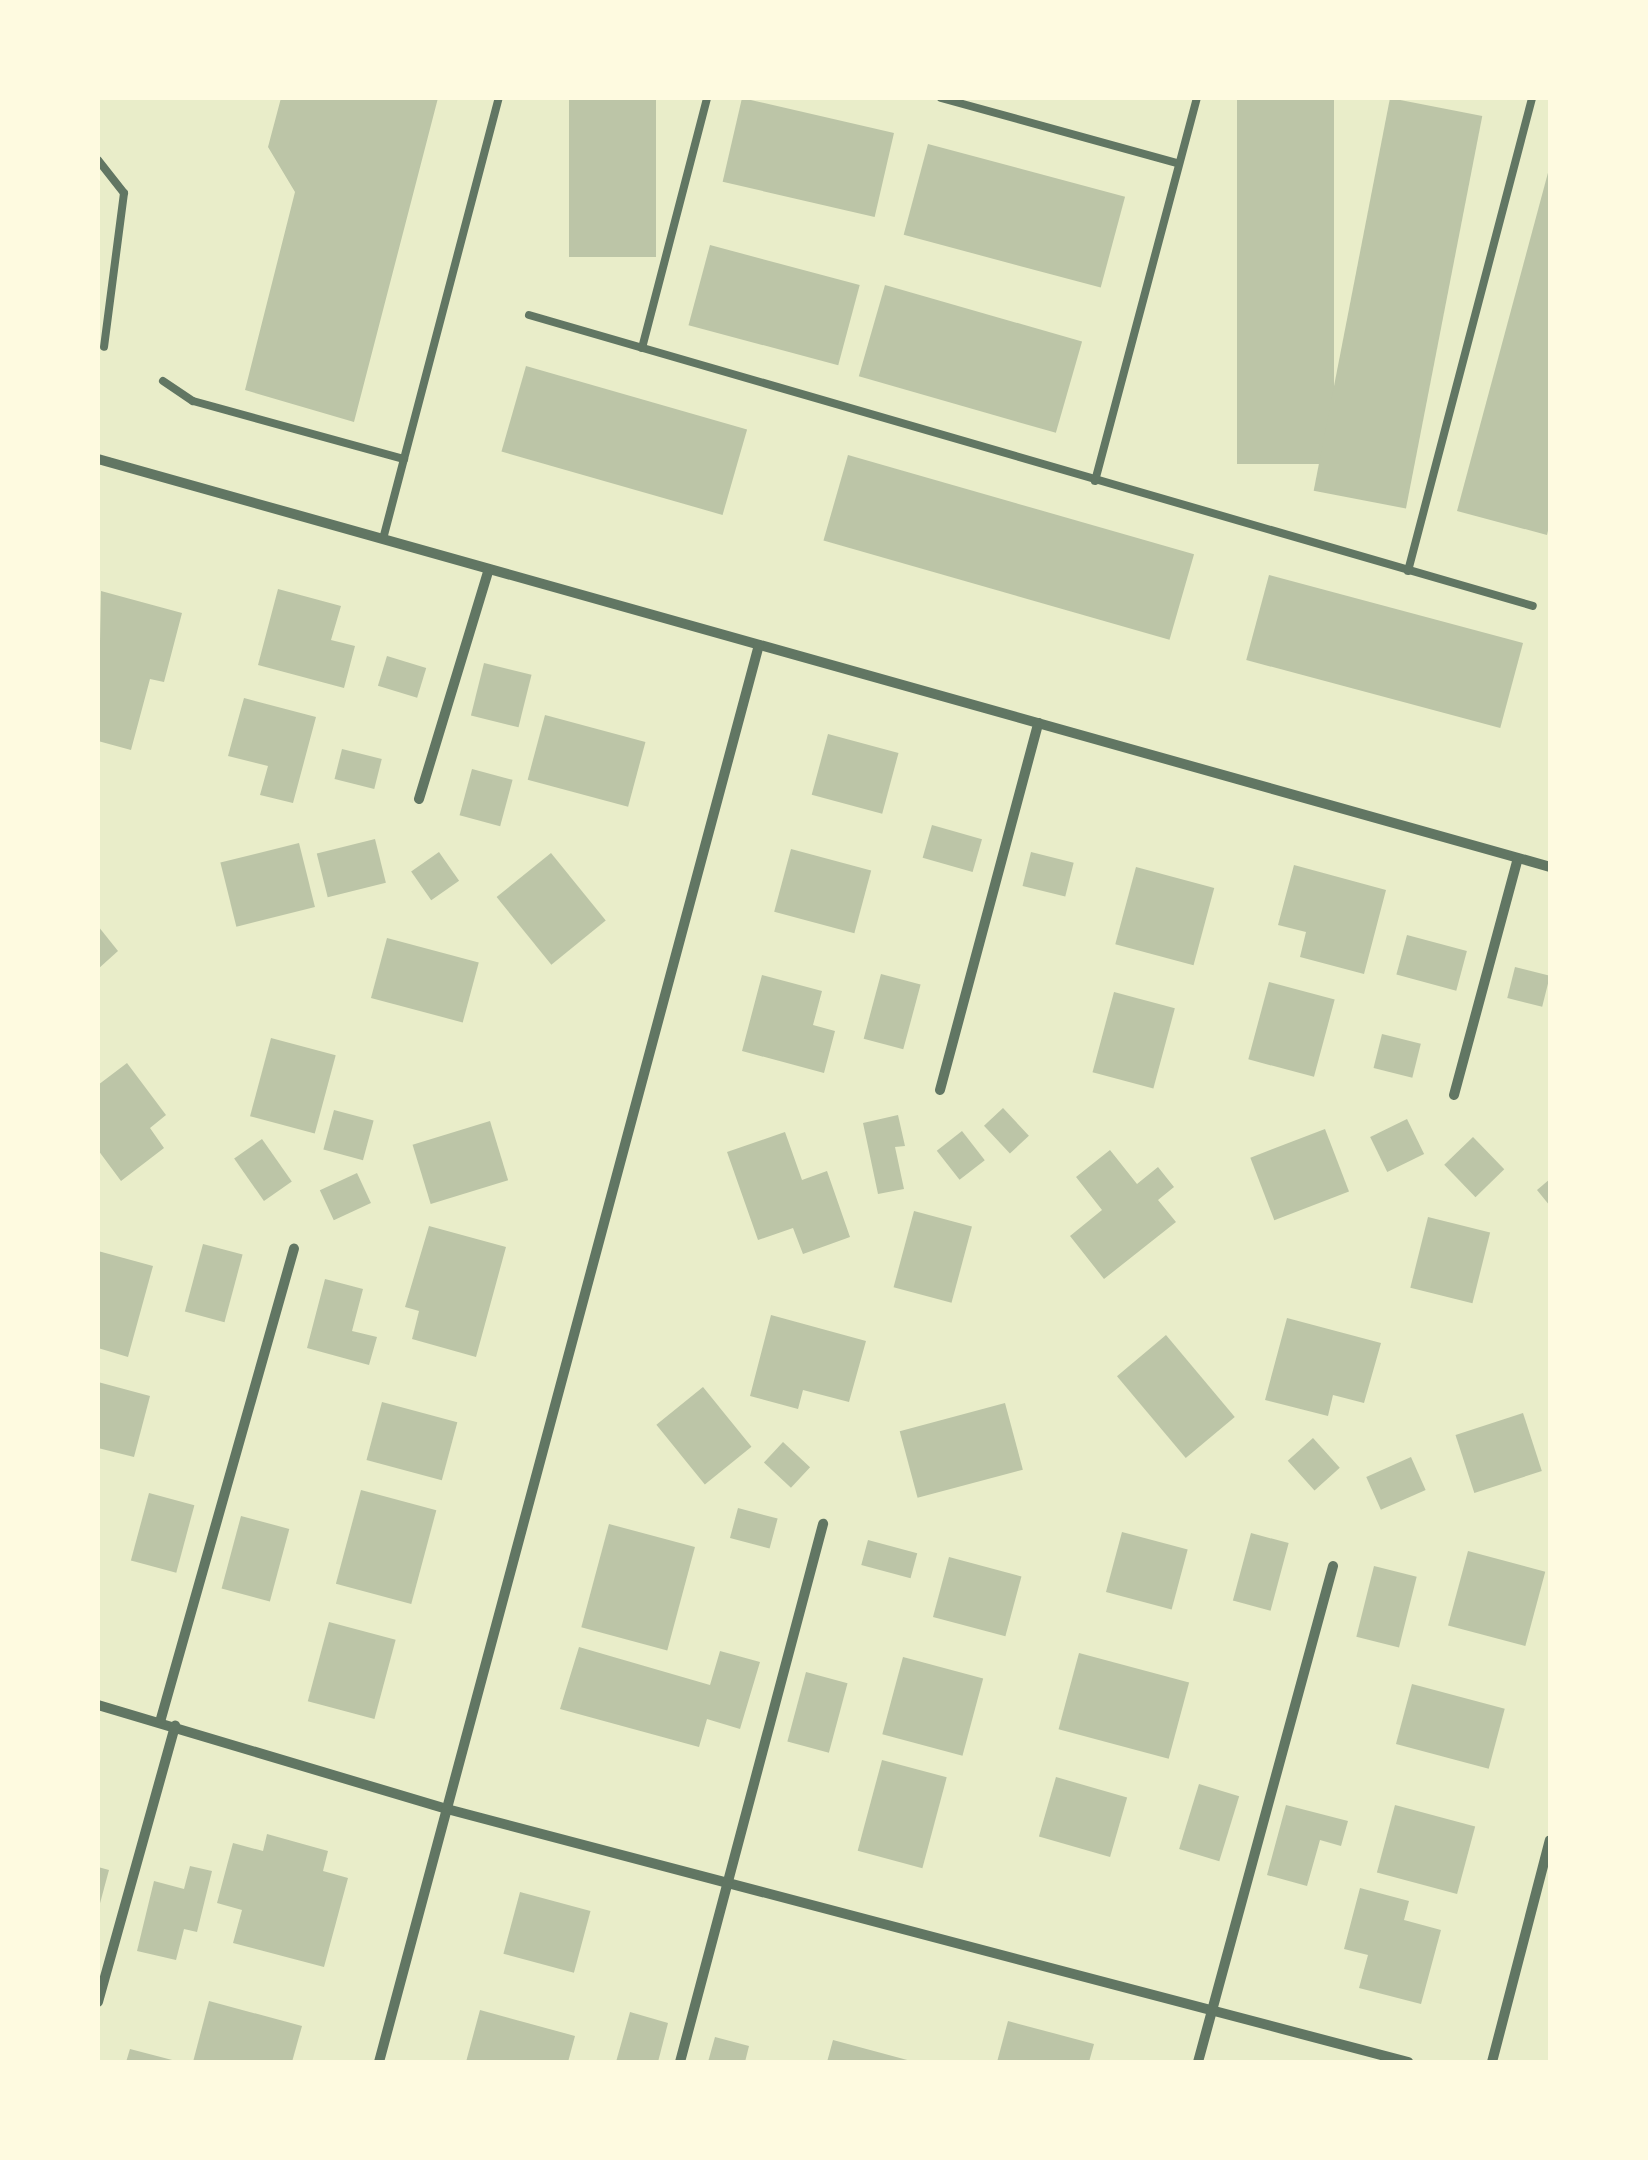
<!DOCTYPE html>
<html>
<head>
<meta charset="utf-8">
<style>
  body { margin:0 }
  #map { position:relative; width:1648px; height:2160px; overflow:hidden; background:#e9edc9; font-family:"PT Sans",sans-serif }
  div>[style] { position:absolute }
  .building>* { inset:0; background:#bcc5a7; transform-origin:0 0 }
  .service>* { height:8px; margin:-4px; padding:0 4px; transform-origin:4px; border-radius:4px; background:#617663 }
  .minor>* { height:10px; margin:-5px; padding:0 5px; transform-origin:5px; border-radius:5px; background:#617663 }
  span { translate:-50% -50%; white-space:nowrap; text-align:center; line-height:1.15; -webkit-text-stroke:10px #fefae0; paint-order:stroke }
  .frame { position:absolute; inset:0; border:100px solid #fefae0; pointer-events:none }
</style>
</head>
<body>
<div id="map">
  <div class="building">
    <div style="clip-path:polygon(281px 98px,438px 98px,354px 422px,245px 390px,295px 192px,268px 147px)"></div>
    <div style="left:569px;top:98px;width:87px;height:159px"></div>
    <div style="left:742px;top:98px;width:156px;height:86px;rotate:13deg"></div>
    <div style="left:1237px;top:98px;width:97px;height:366px"></div>
    <div style="left:1390px;top:98px;width:94px;height:400px;rotate:11deg"></div>
    <div style="left:928px;top:144px;width:204px;height:94px;rotate:15deg"></div>
    <div style="clip-path:polygon(1549px 169px,1550px 522px,1547px 535px,1457px 511px)"></div>
    <div style="left:710px;top:245px;width:155px;height:83px;rotate:15deg"></div>
    <div style="left:885px;top:285px;width:205px;height:95px;rotate:16deg"></div>
    <div style="left:526px;top:366px;width:230px;height:89px;rotate:16deg"></div>
    <div style="left:848px;top:455px;width:360px;height:89px;rotate:16deg"></div>
    <div style="left:1269px;top:575px;width:263px;height:88px;rotate:15deg"></div>
    <div style="clip-path:polygon(278px 589px,341px 606px,331px 640px,355px 646px,344px 688px,258px 665px)"></div>
    <div style="clip-path:polygon(101px 591px,182px 613px,164px 682px,150px 679px,131px 750px,98px 741px)"></div>
    <div style="left:387px;top:656px;width:41px;height:31px;rotate:17deg"></div>
    <div style="left:484px;top:663px;width:49px;height:54px;rotate:14deg"></div>
    <div style="clip-path:polygon(244px 698px,316px 717px,293px 803px,260px 795px,268px 766px,228px 756px)"></div>
    <div style="left:545px;top:715px;width:104px;height:67px;rotate:15deg"></div>
    <div style="left:828px;top:734px;width:73px;height:63px;rotate:15deg"></div>
    <div style="left:342px;top:749px;width:41px;height:31px;rotate:14deg"></div>
    <div style="left:472px;top:769px;width:42px;height:48px;rotate:15deg"></div>
    <div style="left:932px;top:825px;width:52px;height:34px;rotate:16deg"></div>
    <div style="left:375px;top:839px;width:45px;height:60px;rotate:76deg"></div>
    <div style="left:299px;top:843px;width:66px;height:81px;rotate:76deg"></div>
    <div style="left:791px;top:849px;width:83px;height:65px;rotate:15deg"></div>
    <div style="left:439px;top:852px;width:35px;height:34px;rotate:55deg"></div>
    <div style="left:1031px;top:852px;width:44px;height:35px;rotate:14deg"></div>
    <div style="left:551px;top:853px;width:87px;height:70px;rotate:51deg"></div>
    <div style="clip-path:polygon(1294px 865px,1386px 890px,1364px 974px,1300px 957px,1306px 932px,1278px 925px)"></div>
    <div style="left:1136px;top:867px;width:81px;height:80px;rotate:15deg"></div>
    <div style="clip-path:polygon(98px 926px,118px 951px,98px 969px)"></div>
    <div style="left:1407px;top:935px;width:62px;height:41px;rotate:15deg"></div>
    <div style="left:387px;top:938px;width:95px;height:62px;rotate:15deg"></div>
    <div style="left:1515px;top:967px;width:36px;height:32px;rotate:14deg"></div>
    <div style="left:881px;top:974px;width:41px;height:67px;rotate:15deg"></div>
    <div style="clip-path:polygon(762px 975px,822px 991px,813px 1025px,835px 1031px,824px 1073px,742px 1051px)"></div>
    <div style="left:1269px;top:982px;width:68px;height:80px;rotate:15deg"></div>
    <div style="left:1114px;top:992px;width:63px;height:83px;rotate:15deg"></div>
    <div style="left:1382px;top:1034px;width:40px;height:35px;rotate:14deg"></div>
    <div style="left:271px;top:1038px;width:67px;height:81px;rotate:15deg"></div>
    <div style="clip-path:polygon(127px 1063px,166px 1115px,150px 1128px,164px 1148px,121px 1181px,98px 1150px,98px 1085px)"></div>
    <div style="left:1003px;top:1108px;width:38px;height:26px;rotate:47deg"></div>
    <div style="left:334px;top:1110px;width:41px;height:41px;rotate:15deg"></div>
    <div style="clip-path:polygon(898px 1115px,905px 1146px,895px 1147px,904px 1189px,878px 1194px,863px 1123px)"></div>
    <div style="left:1407px;top:1119px;width:39px;height:41px;rotate:64deg"></div>
    <div style="left:490px;top:1121px;width:62px;height:81px;rotate:73deg"></div>
    <div style="left:1325px;top:1129px;width:67px;height:80px;rotate:69deg"></div>
    <div style="left:962px;top:1131px;width:37px;height:32px;rotate:52deg"></div>
    <div style="clip-path:polygon(785px 1132px,802px 1180px,827px 1171px,850px 1237px,803px 1254px,793px 1228px,758px 1240px,727px 1152px)"></div>
    <div style="left:1473px;top:1137px;width:45px;height:40px;rotate:46deg"></div>
    <div style="left:262px;top:1139px;width:52px;height:34px;rotate:55deg"></div>
    <div style="clip-path:polygon(1110px 1150px,1137px 1184px,1158px 1167px,1174px 1187px,1158px 1200px,1176px 1222px,1104px 1279px,1070px 1236px,1102px 1210px,1076px 1177px)"></div>
    <div style="left:357px;top:1173px;width:33px;height:41px;rotate:65deg"></div>
    <div style="clip-path:polygon(1550px 1179px,1550px 1206px,1537px 1190px)"></div>
    <div style="left:914px;top:1211px;width:60px;height:79px;rotate:15deg"></div>
    <div style="left:1428px;top:1217px;width:64px;height:73px;rotate:14deg"></div>
    <div style="clip-path:polygon(429px 1226px,506px 1247px,476px 1357px,412px 1339px,419px 1311px,405px 1307px)"></div>
    <div style="left:203px;top:1244px;width:41px;height:70px;rotate:15deg"></div>
    <div style="clip-path:polygon(98px 1251px,153px 1266px,128px 1357px,98px 1348px)"></div>
    <div style="clip-path:polygon(325px 1279px,363px 1289px,352px 1331px,377px 1337px,369px 1365px,307px 1348px)"></div>
    <div style="clip-path:polygon(771px 1315px,866px 1341px,849px 1402px,803px 1390px,798px 1409px,750px 1396px)"></div>
    <div style="clip-path:polygon(1287px 1318px,1381px 1343px,1364px 1403px,1333px 1395px,1328px 1416px,1265px 1400px)"></div>
    <div style="left:1166px;top:1335px;width:107px;height:64px;rotate:50deg"></div>
    <div style="clip-path:polygon(98px 1382px,150px 1396px,134px 1457px,98px 1448px)"></div>
    <div style="left:703px;top:1387px;width:77px;height:60px;rotate:51deg"></div>
    <div style="left:382px;top:1402px;width:78px;height:60px;rotate:15deg"></div>
    <div style="left:1005px;top:1403px;width:69px;height:109px;rotate:75deg"></div>
    <div style="left:1523px;top:1413px;width:61px;height:71px;rotate:72deg"></div>
    <div style="left:1313px;top:1438px;width:40px;height:34px;rotate:48deg"></div>
    <div style="left:783px;top:1442px;width:37px;height:28px;rotate:43deg"></div>
    <div style="left:1411px;top:1457px;width:36px;height:49px;rotate:66deg"></div>
    <div style="left:361px;top:1490px;width:78px;height:97px;rotate:15deg"></div>
    <div style="left:149px;top:1493px;width:47px;height:70px;rotate:15deg"></div>
    <div style="left:738px;top:1508px;width:41px;height:31px;rotate:15deg"></div>
    <div style="left:241px;top:1516px;width:50px;height:75px;rotate:15deg"></div>
    <div style="left:609px;top:1524px;width:89px;height:107px;rotate:15deg"></div>
    <div style="left:1122px;top:1532px;width:68px;height:62px;rotate:15deg"></div>
    <div style="left:1251px;top:1533px;width:39px;height:70px;rotate:15deg"></div>
    <div style="left:868px;top:1540px;width:51px;height:26px;rotate:15deg"></div>
    <div style="left:1468px;top:1551px;width:80px;height:77px;rotate:15deg"></div>
    <div style="left:949px;top:1557px;width:75px;height:62px;rotate:15deg"></div>
    <div style="left:1374px;top:1566px;width:44px;height:73px;rotate:14deg"></div>
    <div style="left:329px;top:1622px;width:69px;height:82px;rotate:15deg"></div>
    <div style="clip-path:polygon(579px 1647px,710px 1685px,720px 1651px,760px 1662px,740px 1729px,707px 1719px,699px 1747px,560px 1709px)"></div>
    <div style="left:1079px;top:1653px;width:114px;height:79px;rotate:15deg"></div>
    <div style="left:903px;top:1657px;width:83px;height:80px;rotate:15deg"></div>
    <div style="left:806px;top:1672px;width:43px;height:72px;rotate:15deg"></div>
    <div style="left:1412px;top:1684px;width:96px;height:62px;rotate:15deg"></div>
    <div style="left:882px;top:1760px;width:67px;height:94px;rotate:15deg"></div>
    <div style="left:1056px;top:1777px;width:74px;height:62px;rotate:16deg"></div>
    <div style="left:1199px;top:1784px;width:42px;height:68px;rotate:17deg"></div>
    <div style="clip-path:polygon(1286px 1805px,1348px 1821px,1341px 1846px,1320px 1840px,1307px 1886px,1267px 1875px)"></div>
    <div style="left:1395px;top:1805px;width:83px;height:70px;rotate:15deg"></div>
    <div style="clip-path:polygon(267px 1834px,328px 1851px,323px 1871px,348px 1878px,324px 1967px,233px 1943px,242px 1910px,217px 1903px,233px 1843px,263px 1851px)"></div>
    <div style="clip-path:polygon(190px 1866px,212px 1871px,197px 1932px,184px 1929px,176px 1960px,137px 1951px,154px 1881px,184px 1889px)"></div>
    <div style="clip-path:polygon(98px 1867px,109px 1870px,99px 1907px,98px 1907px)"></div>
    <div style="clip-path:polygon(1360px 1888px,1409px 1901px,1404px 1920px,1441px 1930px,1421px 2004px,1359px 1988px,1368px 1955px,1344px 1949px)"></div>
    <div style="left:520px;top:1892px;width:73px;height:64px;rotate:15deg"></div>
    <div style="clip-path:polygon(209px 2001px,302px 2026px,292px 2062px,193px 2062px)"></div>
    <div style="clip-path:polygon(480px 2010px,575px 2036px,568px 2062px,466px 2062px)"></div>
    <div style="clip-path:polygon(630px 2012px,668px 2023px,658px 2062px,616px 2062px)"></div>
    <div style="clip-path:polygon(1008px 2021px,1094px 2044px,1089px 2062px,997px 2062px)"></div>
    <div style="clip-path:polygon(715px 2037px,749px 2046px,745px 2062px,708px 2062px)"></div>
    <div style="clip-path:polygon(833px 2040px,911px 2061px,911px 2062px,827px 2062px)"></div>
    <div style="clip-path:polygon(130px 2049px,176px 2061px,176px 2062px,126px 2062px)"></div>
  </div>
  <div class="service">
    <div style="left:941px;top:98px;width:245px;rotate:15.4deg"></div>
    <div style="left:98px;top:160px;width:42px;rotate:51.8deg"></div>
    <div style="left:124px;top:193px;width:155px;rotate:97.4deg"></div>
    <div style="left:529px;top:315px;width:1045px;rotate:16.16deg"></div>
    <div style="left:642px;top:348px;width:258px;rotate:-75.4deg"></div>
    <div style="left:163px;top:381px;width:36px;rotate:34deg"></div>
    <div style="left:193px;top:401px;width:219px;rotate:15.4deg"></div>
    <div style="left:1095px;top:481px;width:396px;rotate:-75.1deg"></div>
    <div style="left:383px;top:539px;width:456px;rotate:-75.3deg"></div>
    <div style="left:1408px;top:571px;width:489px;rotate:-75.3deg"></div>
  </div>
  <div class="minor">
    <div style="left:98px;top:459px;width:1508px;rotate:15.69deg"></div>
    <div style="left:419px;top:799px;width:240px;rotate:-73.1deg"></div>
    <div style="left:940px;top:1090px;width:380px;rotate:-75deg"></div>
    <div style="left:1454px;top:1095px;width:245px;rotate:-74.9deg"></div>
    <div style="left:98px;top:1705px;width:364px;rotate:16.6deg"></div>
    <div style="left:447px;top:1809px;width:994px;rotate:14.75deg"></div>
    <div style="left:160px;top:1722px;width:492px;rotate:-74.2deg"></div>
    <div style="left:98px;top:2002px;width:287px;rotate:-74.4deg"></div>
    <div style="left:379px;top:2062px;width:1467px;rotate:-74.99deg"></div>
    <div style="left:680px;top:2062px;width:557px;rotate:-75.11deg"></div>
    <div style="left:1198px;top:2062px;width:514px;rotate:-74.77deg"></div>
    <div style="left:1492px;top:2062px;width:229px;rotate:-75.4deg"></div>
  </div>
  <div class="frame"></div>
</div>
</body>
</html>
